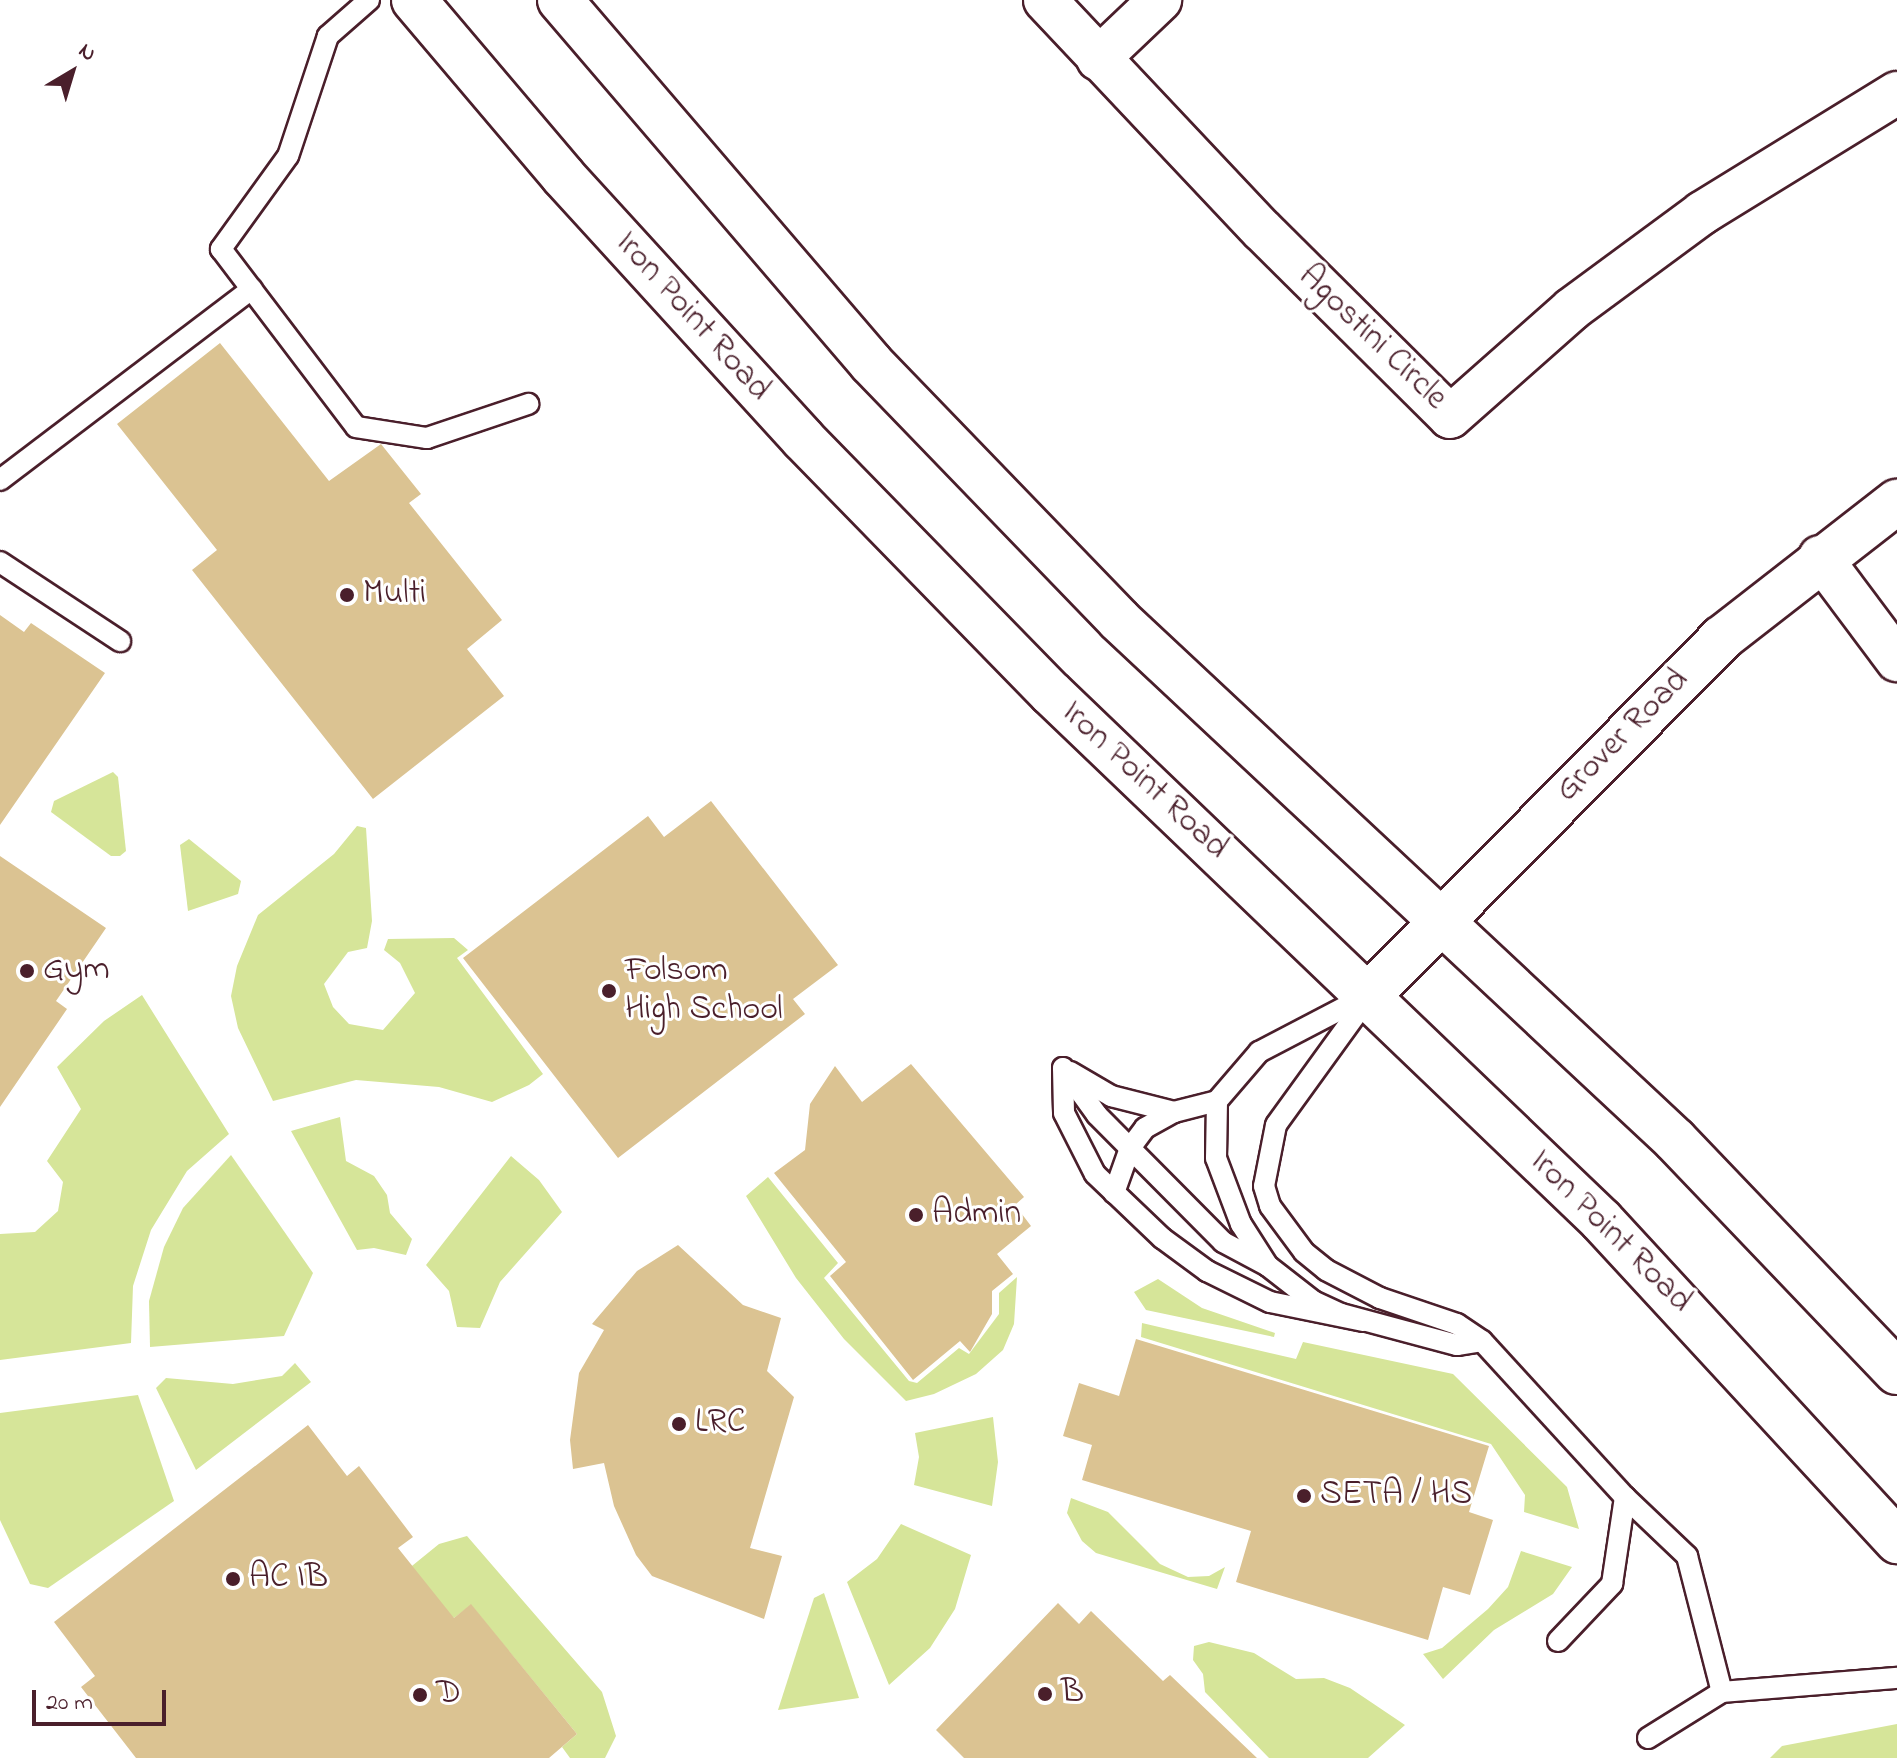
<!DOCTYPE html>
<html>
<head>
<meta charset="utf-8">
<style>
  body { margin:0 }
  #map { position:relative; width:1897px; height:1758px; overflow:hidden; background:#fff; font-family:"Indie Flower",sans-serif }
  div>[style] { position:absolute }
  .green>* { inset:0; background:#d6e599 }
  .building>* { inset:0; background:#dbc392 }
  .roads { filter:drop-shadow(2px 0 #4a1f2b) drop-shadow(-2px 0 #4a1f2b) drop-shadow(0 2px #4a1f2b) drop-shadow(0 -2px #4a1f2b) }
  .service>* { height:20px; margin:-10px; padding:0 10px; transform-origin:10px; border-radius:10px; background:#fff }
  .minor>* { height:42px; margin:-21px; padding:0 21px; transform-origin:21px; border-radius:21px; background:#fff }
  .tertiary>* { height:44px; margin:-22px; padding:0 22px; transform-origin:22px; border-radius:22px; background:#fff }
  .secondary>* { height:44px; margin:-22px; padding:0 22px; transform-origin:22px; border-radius:22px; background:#fff }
  .dots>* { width:22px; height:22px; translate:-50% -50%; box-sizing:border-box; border:4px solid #fff; border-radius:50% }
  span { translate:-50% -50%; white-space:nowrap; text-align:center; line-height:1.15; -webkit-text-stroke:6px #fff; paint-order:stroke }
  .street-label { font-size:34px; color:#4a1f2b }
  .poi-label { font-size:34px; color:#4a1f2b }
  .left { translate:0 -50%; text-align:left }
  .north { position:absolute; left:32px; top:32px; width:80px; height:80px; -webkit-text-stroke:6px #fff; paint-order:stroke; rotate:38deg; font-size:22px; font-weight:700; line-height:32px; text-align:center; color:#4a1f2b }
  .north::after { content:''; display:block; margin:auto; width:28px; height:36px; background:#4a1f2b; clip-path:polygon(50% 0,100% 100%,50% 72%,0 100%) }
  .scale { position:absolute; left:32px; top:1690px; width:134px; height:36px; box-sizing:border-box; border:4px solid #4a1f2b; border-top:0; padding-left:10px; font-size:24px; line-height:28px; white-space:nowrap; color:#4a1f2b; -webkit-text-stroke:6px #fff; paint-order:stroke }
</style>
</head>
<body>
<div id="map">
  <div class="green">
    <div style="clip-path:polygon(113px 772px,118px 777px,126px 851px,120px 856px,111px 856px,51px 812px,54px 801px)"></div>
    <div style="clip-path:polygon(357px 826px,366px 828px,372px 921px,367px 948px,348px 952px,324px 984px,333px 1007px,349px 1024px,383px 1030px,415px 993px,400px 963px,384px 950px,388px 939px,454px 938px,468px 950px,457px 958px,543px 1074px,529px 1085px,492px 1102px,439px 1087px,356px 1080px,273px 1101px,238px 1028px,231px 996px,237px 966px,258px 915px,334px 854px)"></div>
    <div style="clip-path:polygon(189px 839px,241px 881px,238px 894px,188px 911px,180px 845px)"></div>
    <div style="clip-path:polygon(142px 995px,229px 1134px,187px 1171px,151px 1230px,133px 1286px,131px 1343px,0 1360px,0 1234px,35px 1232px,58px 1211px,63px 1182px,47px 1161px,81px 1109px,57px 1067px,104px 1021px)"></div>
    <div style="clip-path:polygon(340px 1117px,346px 1161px,374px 1176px,387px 1195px,390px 1213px,412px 1239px,406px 1255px,374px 1248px,357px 1250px,291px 1131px)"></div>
    <div style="clip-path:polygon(231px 1155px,313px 1273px,284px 1336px,150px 1347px,149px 1301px,164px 1247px,183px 1208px)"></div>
    <div style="clip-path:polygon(511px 1156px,539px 1180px,562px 1212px,500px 1282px,480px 1328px,457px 1327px,449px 1291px,426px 1265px)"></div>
    <div style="clip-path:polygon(768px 1177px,838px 1263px,824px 1278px,909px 1381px,917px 1383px,959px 1348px,969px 1354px,999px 1314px,999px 1293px,1017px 1277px,1014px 1324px,1003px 1350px,976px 1374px,934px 1394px,906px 1401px,844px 1339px,796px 1278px,746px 1196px)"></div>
    <div style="clip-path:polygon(1158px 1279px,1202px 1308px,1275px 1333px,1274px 1337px,1146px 1310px,1134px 1292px)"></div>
    <div style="clip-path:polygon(1142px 1323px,1296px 1359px,1303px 1342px,1453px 1374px,1567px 1487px,1579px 1529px,1524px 1512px,1525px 1495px,1491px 1444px,1141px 1337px)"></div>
    <div style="clip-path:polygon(295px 1363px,311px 1382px,196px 1470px,156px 1388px,166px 1378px,233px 1384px,282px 1376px)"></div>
    <div style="clip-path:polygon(138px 1395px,174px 1501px,48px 1588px,30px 1584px,0 1520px,0 1413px)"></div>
    <div style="clip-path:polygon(993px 1417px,998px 1462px,992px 1506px,914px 1485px,919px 1457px,915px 1433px)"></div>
    <div style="clip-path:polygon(1071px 1498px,1108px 1512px,1160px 1564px,1188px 1577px,1209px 1576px,1225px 1567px,1217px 1589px,1096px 1553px,1082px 1541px,1067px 1513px)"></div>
    <div style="clip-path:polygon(901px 1524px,971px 1555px,955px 1609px,930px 1648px,889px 1685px,847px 1582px,877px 1559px)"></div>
    <div style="clip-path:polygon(467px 1536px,602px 1692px,616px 1736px,605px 1758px,570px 1758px,562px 1747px,577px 1734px,471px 1605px,454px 1618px,386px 1587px,439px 1544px)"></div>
    <div style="clip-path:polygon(1521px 1551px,1572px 1567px,1553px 1594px,1494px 1630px,1443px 1679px,1423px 1654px,1442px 1648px,1488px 1609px,1508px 1587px)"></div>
    <div style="clip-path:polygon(824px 1593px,859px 1698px,778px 1710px,814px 1598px)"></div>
    <div style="clip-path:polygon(1209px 1642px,1254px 1653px,1296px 1679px,1324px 1678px,1350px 1688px,1405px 1725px,1368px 1758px,1269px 1758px,1205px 1692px,1203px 1674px,1193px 1660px,1194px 1646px)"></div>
    <div style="clip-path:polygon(1897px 1724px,1897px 1758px,1770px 1758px,1782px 1746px)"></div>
  </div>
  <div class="building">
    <div style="clip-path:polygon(220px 343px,329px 481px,381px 444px,421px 494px,409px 503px,502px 620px,467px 649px,504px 696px,373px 799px,192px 570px,217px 550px,117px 424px)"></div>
    <div style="clip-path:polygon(0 615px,24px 632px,31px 623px,105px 673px,0 825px)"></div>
    <div style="clip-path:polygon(711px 801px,838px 965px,793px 999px,805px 1014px,618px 1158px,463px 958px,648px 816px,664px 837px)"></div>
    <div style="clip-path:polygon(0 856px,106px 928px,56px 1001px,67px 1009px,0 1107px)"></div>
    <div style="clip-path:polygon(911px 1064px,1024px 1197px,1015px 1205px,1031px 1226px,997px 1254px,1013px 1274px,992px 1291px,992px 1314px,970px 1352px,960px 1341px,913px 1380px,830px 1276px,846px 1262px,774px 1173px,805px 1150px,810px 1104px,835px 1066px,862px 1102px)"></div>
    <div style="clip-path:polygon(678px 1245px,743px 1305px,781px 1318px,767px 1371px,794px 1397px,750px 1548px,782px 1556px,764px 1619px,652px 1576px,636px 1555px,614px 1506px,604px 1463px,573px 1469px,570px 1440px,579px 1373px,604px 1330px,592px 1324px,637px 1271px)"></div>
    <div style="clip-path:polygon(1136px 1339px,1489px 1446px,1469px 1512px,1493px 1520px,1470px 1595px,1443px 1587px,1428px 1640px,1236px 1582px,1251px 1531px,1082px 1480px,1092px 1445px,1063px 1436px,1079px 1383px,1119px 1396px)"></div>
    <div style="clip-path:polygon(308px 1425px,347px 1476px,359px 1466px,413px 1537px,398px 1548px,454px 1618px,471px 1604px,577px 1734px,549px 1758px,136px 1758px,81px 1687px,95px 1676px,54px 1622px)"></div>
    <div style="clip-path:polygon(1058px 1603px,1079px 1624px,1091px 1611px,1163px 1681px,1170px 1675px,1257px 1758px,964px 1758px,936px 1730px)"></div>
  </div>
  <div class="roads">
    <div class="service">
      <div style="left:369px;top:0;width:55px;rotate:138.7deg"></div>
      <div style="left:328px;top:36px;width:126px;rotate:108.4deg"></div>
      <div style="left:288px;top:156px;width:115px;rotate:125.8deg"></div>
      <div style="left:221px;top:249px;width:223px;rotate:52.8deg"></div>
      <div style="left:356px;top:427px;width:72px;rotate:8.8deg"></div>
      <div style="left:427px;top:438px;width:107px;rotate:-18.6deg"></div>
      <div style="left:0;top:480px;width:316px;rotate:-37.2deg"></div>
      <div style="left:0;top:562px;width:144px;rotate:33.4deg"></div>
      <div style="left:1370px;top:995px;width:160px;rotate:125.9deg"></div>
      <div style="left:1276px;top:1125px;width:62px;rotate:101.1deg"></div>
      <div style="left:1264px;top:1186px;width:21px;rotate:73deg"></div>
      <div style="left:1270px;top:1206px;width:57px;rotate:53.5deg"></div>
      <div style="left:1304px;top:1252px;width:28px;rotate:39deg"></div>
      <div style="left:1326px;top:1270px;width:61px;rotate:27.4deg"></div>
      <div style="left:1380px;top:1298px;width:81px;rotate:18.7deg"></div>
      <div style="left:1457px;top:1324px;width:30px;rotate:34deg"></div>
      <div style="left:1482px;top:1341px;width:212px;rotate:47.5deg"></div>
      <div style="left:1625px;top:1497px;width:86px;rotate:43.6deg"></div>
      <div style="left:1687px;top:1556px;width:140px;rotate:75.6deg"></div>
      <div style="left:1063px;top:1068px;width:45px;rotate:88.7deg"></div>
      <div style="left:1064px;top:1113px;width:68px;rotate:63.1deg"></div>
      <div style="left:1095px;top:1174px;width:93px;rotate:43.7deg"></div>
      <div style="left:1162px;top:1238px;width:56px;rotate:36.3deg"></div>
      <div style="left:1207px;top:1271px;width:70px;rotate:26.2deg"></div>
      <div style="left:1270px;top:1302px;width:95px;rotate:11.5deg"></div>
      <div style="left:1063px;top:1068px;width:58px;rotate:54.1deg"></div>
      <div style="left:1097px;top:1115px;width:179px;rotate:45.2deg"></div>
      <div style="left:1223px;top:1242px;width:51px;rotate:28.1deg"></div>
      <div style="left:1070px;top:1072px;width:48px;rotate:30.3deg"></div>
      <div style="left:1111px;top:1096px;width:65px;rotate:14.3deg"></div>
      <div style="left:1217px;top:1101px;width:57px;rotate:91deg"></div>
      <div style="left:1216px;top:1158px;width:71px;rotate:69.3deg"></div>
      <div style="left:1241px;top:1224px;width:50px;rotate:57.3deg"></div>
      <div style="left:1268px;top:1266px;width:57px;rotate:37.9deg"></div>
      <div style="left:1313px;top:1301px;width:31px;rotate:25deg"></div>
      <div style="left:1341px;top:1314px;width:120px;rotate:15deg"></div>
      <div style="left:1457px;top:1345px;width:25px;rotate:-9deg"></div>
      <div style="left:1114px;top:1193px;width:48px;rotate:-70.4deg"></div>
      <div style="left:1130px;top:1148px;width:25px;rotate:-53deg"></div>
      <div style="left:1145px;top:1128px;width:33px;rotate:-29deg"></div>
      <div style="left:1174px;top:1112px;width:44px;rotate:-14.3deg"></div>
      <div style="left:1217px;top:1101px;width:65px;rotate:-49.4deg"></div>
      <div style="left:1259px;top:1052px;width:121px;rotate:-27.6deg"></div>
      <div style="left:1558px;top:1641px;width:79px;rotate:-46.5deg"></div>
      <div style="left:1612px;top:1584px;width:88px;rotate:-81.5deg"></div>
      <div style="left:1648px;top:1738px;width:87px;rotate:-31.9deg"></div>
      <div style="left:1722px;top:1692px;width:176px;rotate:-4.6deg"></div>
    </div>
    <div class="minor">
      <div style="left:1045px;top:0;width:316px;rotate:46.7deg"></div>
      <div style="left:1262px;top:230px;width:265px;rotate:44.8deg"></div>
      <div style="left:1450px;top:417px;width:163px;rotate:-41.5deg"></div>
      <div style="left:1572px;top:309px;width:162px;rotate:-36.4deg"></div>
      <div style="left:1702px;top:213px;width:229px;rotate:-31.6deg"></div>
      <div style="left:1098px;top:59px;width:86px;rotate:-43.6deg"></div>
      <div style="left:1820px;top:557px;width:129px;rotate:53.2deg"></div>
    </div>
    <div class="tertiary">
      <div style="left:1370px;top:994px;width:501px;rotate:-45.32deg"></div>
      <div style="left:1722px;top:638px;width:222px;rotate:-37.9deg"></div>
    </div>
    <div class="secondary">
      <div style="left:414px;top:0;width:231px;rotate:49.7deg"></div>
      <div style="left:563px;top:176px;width:356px;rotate:47.6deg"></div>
      <div style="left:803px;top:439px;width:355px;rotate:45.7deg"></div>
      <div style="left:1051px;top:693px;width:762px;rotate:43.78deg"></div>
      <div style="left:1601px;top:1220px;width:437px;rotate:47.3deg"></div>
      <div style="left:560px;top:0;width:478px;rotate:49.4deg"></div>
      <div style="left:871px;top:363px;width:357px;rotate:46deg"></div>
      <div style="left:1119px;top:620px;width:761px;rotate:43.08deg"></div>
      <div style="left:1675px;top:1140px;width:321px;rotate:46.3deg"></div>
    </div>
  </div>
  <div class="dots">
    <div style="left:347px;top:595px;background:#4a1f2b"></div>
    <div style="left:27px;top:971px;background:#4a1f2b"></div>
    <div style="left:609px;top:991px;background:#4a1f2b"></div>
    <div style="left:916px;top:1215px;background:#4a1f2b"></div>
    <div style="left:679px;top:1424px;background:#4a1f2b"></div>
    <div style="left:1304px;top:1496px;background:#4a1f2b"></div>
    <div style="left:233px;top:1579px;background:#4a1f2b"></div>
    <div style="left:1045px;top:1694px;background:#4a1f2b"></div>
    <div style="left:420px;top:1695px;background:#4a1f2b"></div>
  </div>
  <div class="street-label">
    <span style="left:692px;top:317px;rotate:48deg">Iron Point Road</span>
    <span style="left:1372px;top:338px;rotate:44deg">Agostini Circle</span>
    <span style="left:1623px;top:736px;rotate:-45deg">Grover Road</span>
    <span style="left:1144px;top:781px;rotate:43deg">Iron Point Road</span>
    <span style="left:1610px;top:1232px;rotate:45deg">Iron Point Road</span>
  </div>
  <div class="poi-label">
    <span class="left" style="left:363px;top:595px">Multi</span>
    <span class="left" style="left:43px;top:971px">Gym</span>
    <span class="left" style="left:625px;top:991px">Folsom<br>High School</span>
    <span class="left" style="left:932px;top:1215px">Admin</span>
    <span class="left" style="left:695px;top:1424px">LRC</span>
    <span class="left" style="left:1320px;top:1496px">SETA / HS</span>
    <span class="left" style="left:249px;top:1579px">AC IB</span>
    <span class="left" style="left:1061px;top:1694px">B</span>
    <span class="left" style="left:436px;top:1695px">D</span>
  </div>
  <div class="north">N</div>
  <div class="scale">20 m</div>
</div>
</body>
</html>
